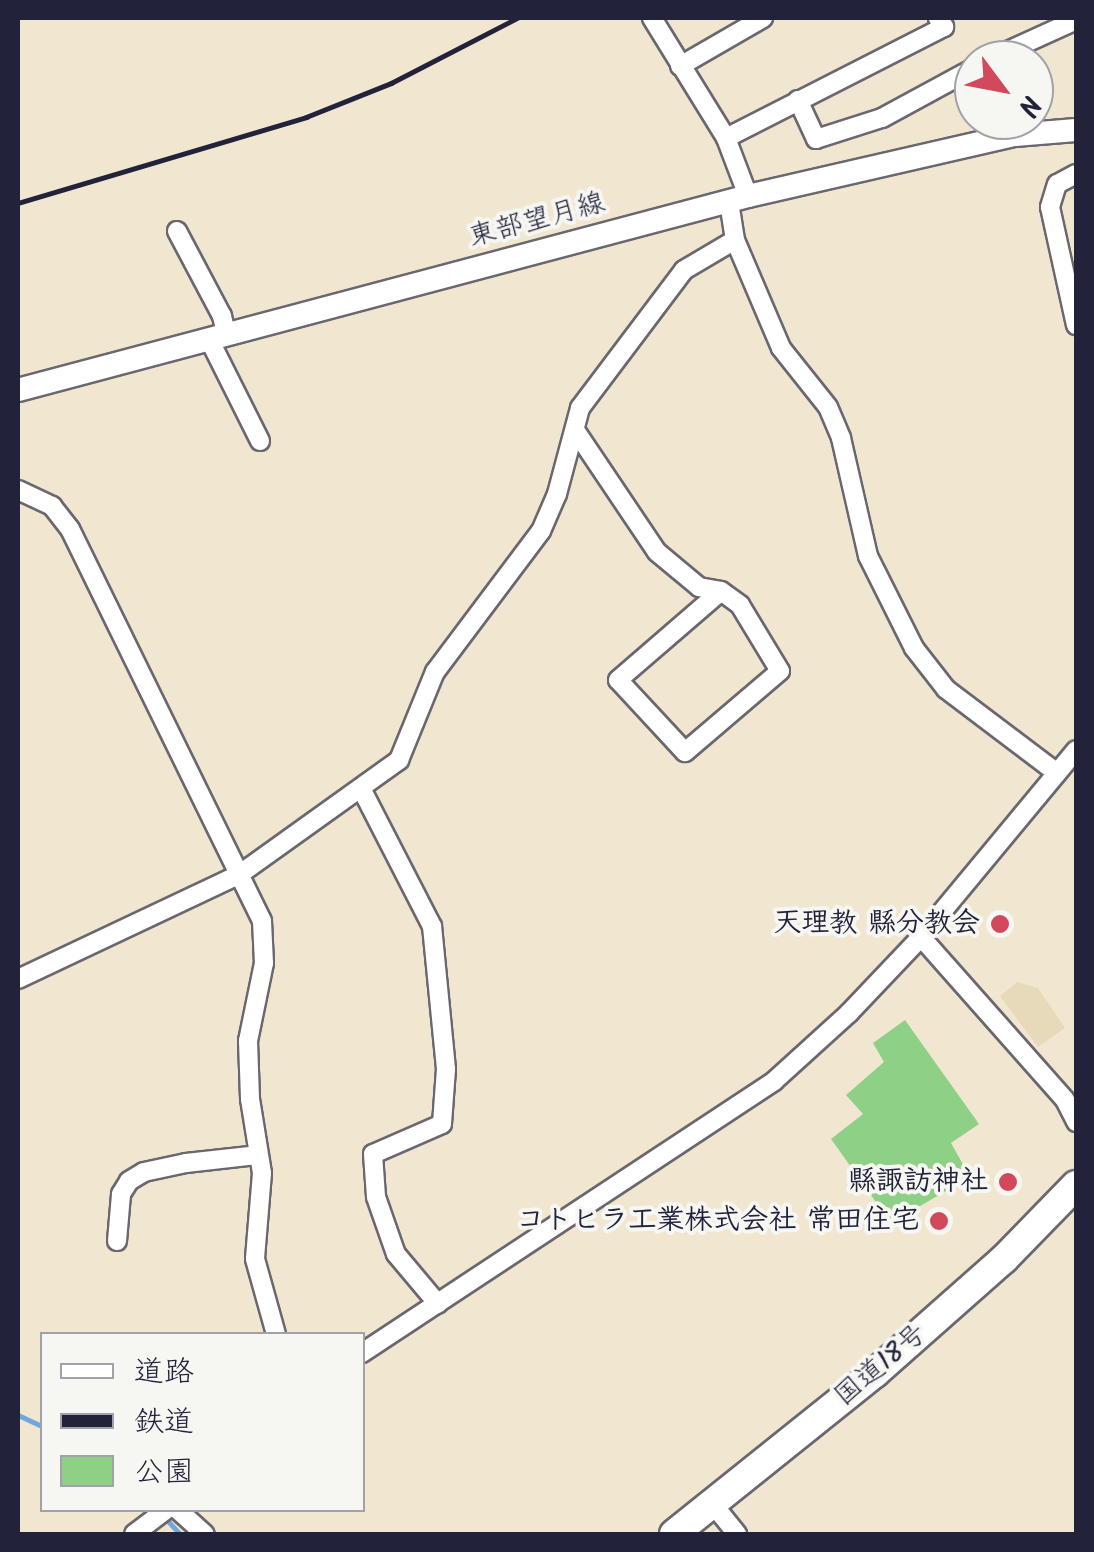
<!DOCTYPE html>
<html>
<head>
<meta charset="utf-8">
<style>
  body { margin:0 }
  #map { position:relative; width:1094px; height:1552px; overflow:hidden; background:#f1e7d1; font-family:Kalam,"Klee One",sans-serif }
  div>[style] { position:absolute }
  .built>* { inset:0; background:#e7daba }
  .green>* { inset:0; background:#8fd087 }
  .stream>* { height:5px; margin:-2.5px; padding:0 2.5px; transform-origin:2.5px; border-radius:2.5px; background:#6fa7de }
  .roads { filter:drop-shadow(2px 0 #6a6770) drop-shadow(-2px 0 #6a6770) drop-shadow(0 2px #6a6770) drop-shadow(0 -2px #6a6770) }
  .minor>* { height:18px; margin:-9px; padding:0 9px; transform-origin:9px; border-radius:9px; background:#fff }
  .secondary>* { height:22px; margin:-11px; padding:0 11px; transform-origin:11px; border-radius:11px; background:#fff }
  .trunk>* { height:28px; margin:-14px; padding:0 14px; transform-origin:14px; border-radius:14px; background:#fff }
  .rail>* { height:5px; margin:-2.5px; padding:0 2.5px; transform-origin:2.5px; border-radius:2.5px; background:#22223b }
  .dots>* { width:28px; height:28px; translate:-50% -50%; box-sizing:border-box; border:5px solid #f6f6f2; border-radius:50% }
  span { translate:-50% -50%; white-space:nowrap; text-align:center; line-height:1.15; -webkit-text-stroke:8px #f6f6f2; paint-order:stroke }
  .street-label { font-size:28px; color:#22223b }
  .poi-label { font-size:28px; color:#22223b; font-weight:700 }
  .right { translate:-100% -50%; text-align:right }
  .frame { position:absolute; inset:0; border:20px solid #22223b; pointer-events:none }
  .legend { position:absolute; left:40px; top:1332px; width:325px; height:180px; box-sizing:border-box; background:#f6f6f2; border:2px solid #a1a1a9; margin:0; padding:12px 18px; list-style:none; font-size:30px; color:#22223b }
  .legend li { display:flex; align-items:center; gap:20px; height:50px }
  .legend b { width:50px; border:2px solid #a1a1a9 }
  .north { position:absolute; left:954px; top:40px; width:100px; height:100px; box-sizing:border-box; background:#f6f6f2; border:2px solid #a1a1a9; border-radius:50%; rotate:122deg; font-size:28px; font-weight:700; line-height:40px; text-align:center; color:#22223b }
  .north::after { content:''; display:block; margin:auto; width:35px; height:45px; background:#d1495b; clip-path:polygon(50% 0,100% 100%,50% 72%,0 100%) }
</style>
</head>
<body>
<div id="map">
  <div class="built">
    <div style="clip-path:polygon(1017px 982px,1038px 988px,1065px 1028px,1038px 1047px,1000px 996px)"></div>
  </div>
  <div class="green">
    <div style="clip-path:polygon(905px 1020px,979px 1124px,951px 1143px,970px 1177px,891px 1223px,831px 1139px,863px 1114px,846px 1095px,884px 1062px,873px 1043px)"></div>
  </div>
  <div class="stream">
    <div style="left:18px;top:1415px;width:26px;rotate:25deg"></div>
    <div style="left:165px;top:1518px;width:22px;rotate:47deg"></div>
  </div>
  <div class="roads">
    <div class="minor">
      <div style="left:652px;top:18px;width:141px;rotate:58.3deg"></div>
      <div style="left:726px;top:138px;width:62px;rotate:69.2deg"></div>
      <div style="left:988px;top:60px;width:97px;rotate:-24.4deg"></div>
      <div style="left:680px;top:66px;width:96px;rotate:-30deg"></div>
      <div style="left:798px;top:100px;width:43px;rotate:65.2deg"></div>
      <div style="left:816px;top:139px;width:69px;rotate:-17.7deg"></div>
      <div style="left:882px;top:118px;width:105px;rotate:-28.5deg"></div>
      <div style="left:726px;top:138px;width:245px;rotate:-27deg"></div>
      <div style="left:944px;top:27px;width:11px;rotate:-124deg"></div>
      <div style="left:1076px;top:174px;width:21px;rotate:152deg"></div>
      <div style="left:1057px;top:184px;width:24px;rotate:107deg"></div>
      <div style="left:1050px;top:207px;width:121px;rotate:77.6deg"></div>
      <div style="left:729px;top:202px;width:38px;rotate:81deg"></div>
      <div style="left:735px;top:240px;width:117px;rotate:66.9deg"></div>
      <div style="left:781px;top:348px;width:75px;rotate:51.5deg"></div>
      <div style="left:828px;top:407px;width:34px;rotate:67deg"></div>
      <div style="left:841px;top:438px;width:121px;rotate:77.1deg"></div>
      <div style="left:868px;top:556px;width:103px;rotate:63.4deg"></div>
      <div style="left:914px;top:648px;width:52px;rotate:52deg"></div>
      <div style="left:946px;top:689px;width:139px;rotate:37.1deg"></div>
      <div style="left:177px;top:231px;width:96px;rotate:62.1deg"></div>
      <div style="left:222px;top:316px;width:18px;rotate:77deg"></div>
      <div style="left:209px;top:339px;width:114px;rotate:63.4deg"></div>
      <div style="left:575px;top:430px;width:147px;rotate:56.1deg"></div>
      <div style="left:657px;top:552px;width:55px;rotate:39.8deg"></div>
      <div style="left:699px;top:587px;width:22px;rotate:10deg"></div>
      <div style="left:721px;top:591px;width:24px;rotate:36deg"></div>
      <div style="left:740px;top:605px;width:77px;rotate:58.8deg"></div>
      <div style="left:780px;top:671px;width:125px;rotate:139.5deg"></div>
      <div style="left:685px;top:752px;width:98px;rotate:-132.9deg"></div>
      <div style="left:618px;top:680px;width:136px;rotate:-40.8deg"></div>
      <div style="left:18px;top:490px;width:38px;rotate:25deg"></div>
      <div style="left:52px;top:506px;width:29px;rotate:52deg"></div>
      <div style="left:70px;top:529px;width:436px;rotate:63.9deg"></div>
      <div style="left:262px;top:921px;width:42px;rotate:87.3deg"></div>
      <div style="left:264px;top:963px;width:80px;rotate:101.6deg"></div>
      <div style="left:248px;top:1041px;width:58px;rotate:88deg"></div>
      <div style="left:250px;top:1099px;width:75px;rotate:80.8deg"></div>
      <div style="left:262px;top:1173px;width:86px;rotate:94.7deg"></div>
      <div style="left:255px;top:1259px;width:78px;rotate:74.4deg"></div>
      <div style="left:362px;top:790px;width:153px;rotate:62.8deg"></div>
      <div style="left:432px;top:926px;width:144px;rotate:84.4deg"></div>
      <div style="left:446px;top:1069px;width:55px;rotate:94.2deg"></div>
      <div style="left:442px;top:1124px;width:75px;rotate:156.5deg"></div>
      <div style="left:373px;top:1154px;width:43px;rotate:86deg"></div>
      <div style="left:376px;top:1197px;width:60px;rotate:70.7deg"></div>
      <div style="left:396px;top:1254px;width:65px;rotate:50deg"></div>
      <div style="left:921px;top:937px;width:217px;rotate:48.5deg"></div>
      <div style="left:1065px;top:1100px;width:25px;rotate:63deg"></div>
      <div style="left:18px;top:979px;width:246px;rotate:-25.3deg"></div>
      <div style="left:240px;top:874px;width:196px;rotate:-35.6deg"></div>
      <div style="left:399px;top:760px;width:95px;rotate:-67.8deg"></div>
      <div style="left:435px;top:672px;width:176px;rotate:-53.1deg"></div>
      <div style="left:541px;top:531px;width:40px;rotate:-66.6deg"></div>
      <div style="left:557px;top:494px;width:89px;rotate:-75deg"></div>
      <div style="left:580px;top:408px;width:173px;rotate:-53deg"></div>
      <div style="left:684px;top:270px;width:59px;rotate:-30.5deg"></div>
      <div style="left:117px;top:1241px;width:47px;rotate:-85.1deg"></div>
      <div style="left:121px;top:1194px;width:15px;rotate:-58deg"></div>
      <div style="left:129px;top:1181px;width:17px;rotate:-31deg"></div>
      <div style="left:144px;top:1172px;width:43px;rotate:-12.1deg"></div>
      <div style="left:186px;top:1163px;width:71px;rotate:-6.4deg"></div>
      <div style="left:362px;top:1353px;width:494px;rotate:-33.4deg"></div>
      <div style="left:774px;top:1081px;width:101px;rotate:-42.2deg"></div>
      <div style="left:849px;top:1013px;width:105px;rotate:-46.5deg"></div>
      <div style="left:921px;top:937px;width:243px;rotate:-50.3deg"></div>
      <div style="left:712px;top:1503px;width:40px;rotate:51deg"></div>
      <div style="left:178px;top:1510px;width:36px;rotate:42deg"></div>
      <div style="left:134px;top:1534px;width:40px;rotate:-37deg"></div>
    </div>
    <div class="secondary">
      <div style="left:18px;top:390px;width:755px;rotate:-14.88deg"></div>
      <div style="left:748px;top:196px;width:274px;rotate:-12.9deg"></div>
      <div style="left:1015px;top:135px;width:61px;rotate:-4.7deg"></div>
    </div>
    <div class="trunk">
      <div style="left:674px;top:1534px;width:258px;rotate:-38.7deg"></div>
      <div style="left:875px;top:1373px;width:172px;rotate:-41.5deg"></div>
      <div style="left:1004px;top:1259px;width:103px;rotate:-45.8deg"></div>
    </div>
  </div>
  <div class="rail">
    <div style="left:18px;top:203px;width:301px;rotate:-16.6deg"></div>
    <div style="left:306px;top:117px;width:92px;rotate:-21.8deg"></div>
    <div style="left:391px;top:83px;width:142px;rotate:-27.3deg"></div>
  </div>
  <div class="dots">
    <div style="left:1000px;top:924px;background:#d1495b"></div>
    <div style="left:1008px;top:1182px;background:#d1495b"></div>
    <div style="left:939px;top:1221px;background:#d1495b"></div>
  </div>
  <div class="street-label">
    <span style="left:537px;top:221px;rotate:-15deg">東部望月線</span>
    <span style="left:881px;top:1366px;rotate:-40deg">国道18号</span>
  </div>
  <div class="poi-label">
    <span class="right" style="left:980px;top:924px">天理教 縣分教会</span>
    <span class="right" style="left:988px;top:1182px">縣諏訪神社</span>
    <span class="right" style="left:919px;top:1221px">コトヒラ工業株式会社 常田住宅</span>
  </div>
  <div class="frame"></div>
  <ul class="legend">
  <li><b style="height:12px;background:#fff"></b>道路</li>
  <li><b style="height:12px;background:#22223b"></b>鉄道</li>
  <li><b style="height:28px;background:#8fd087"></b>公園</li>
  </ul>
  <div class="north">N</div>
</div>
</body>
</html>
